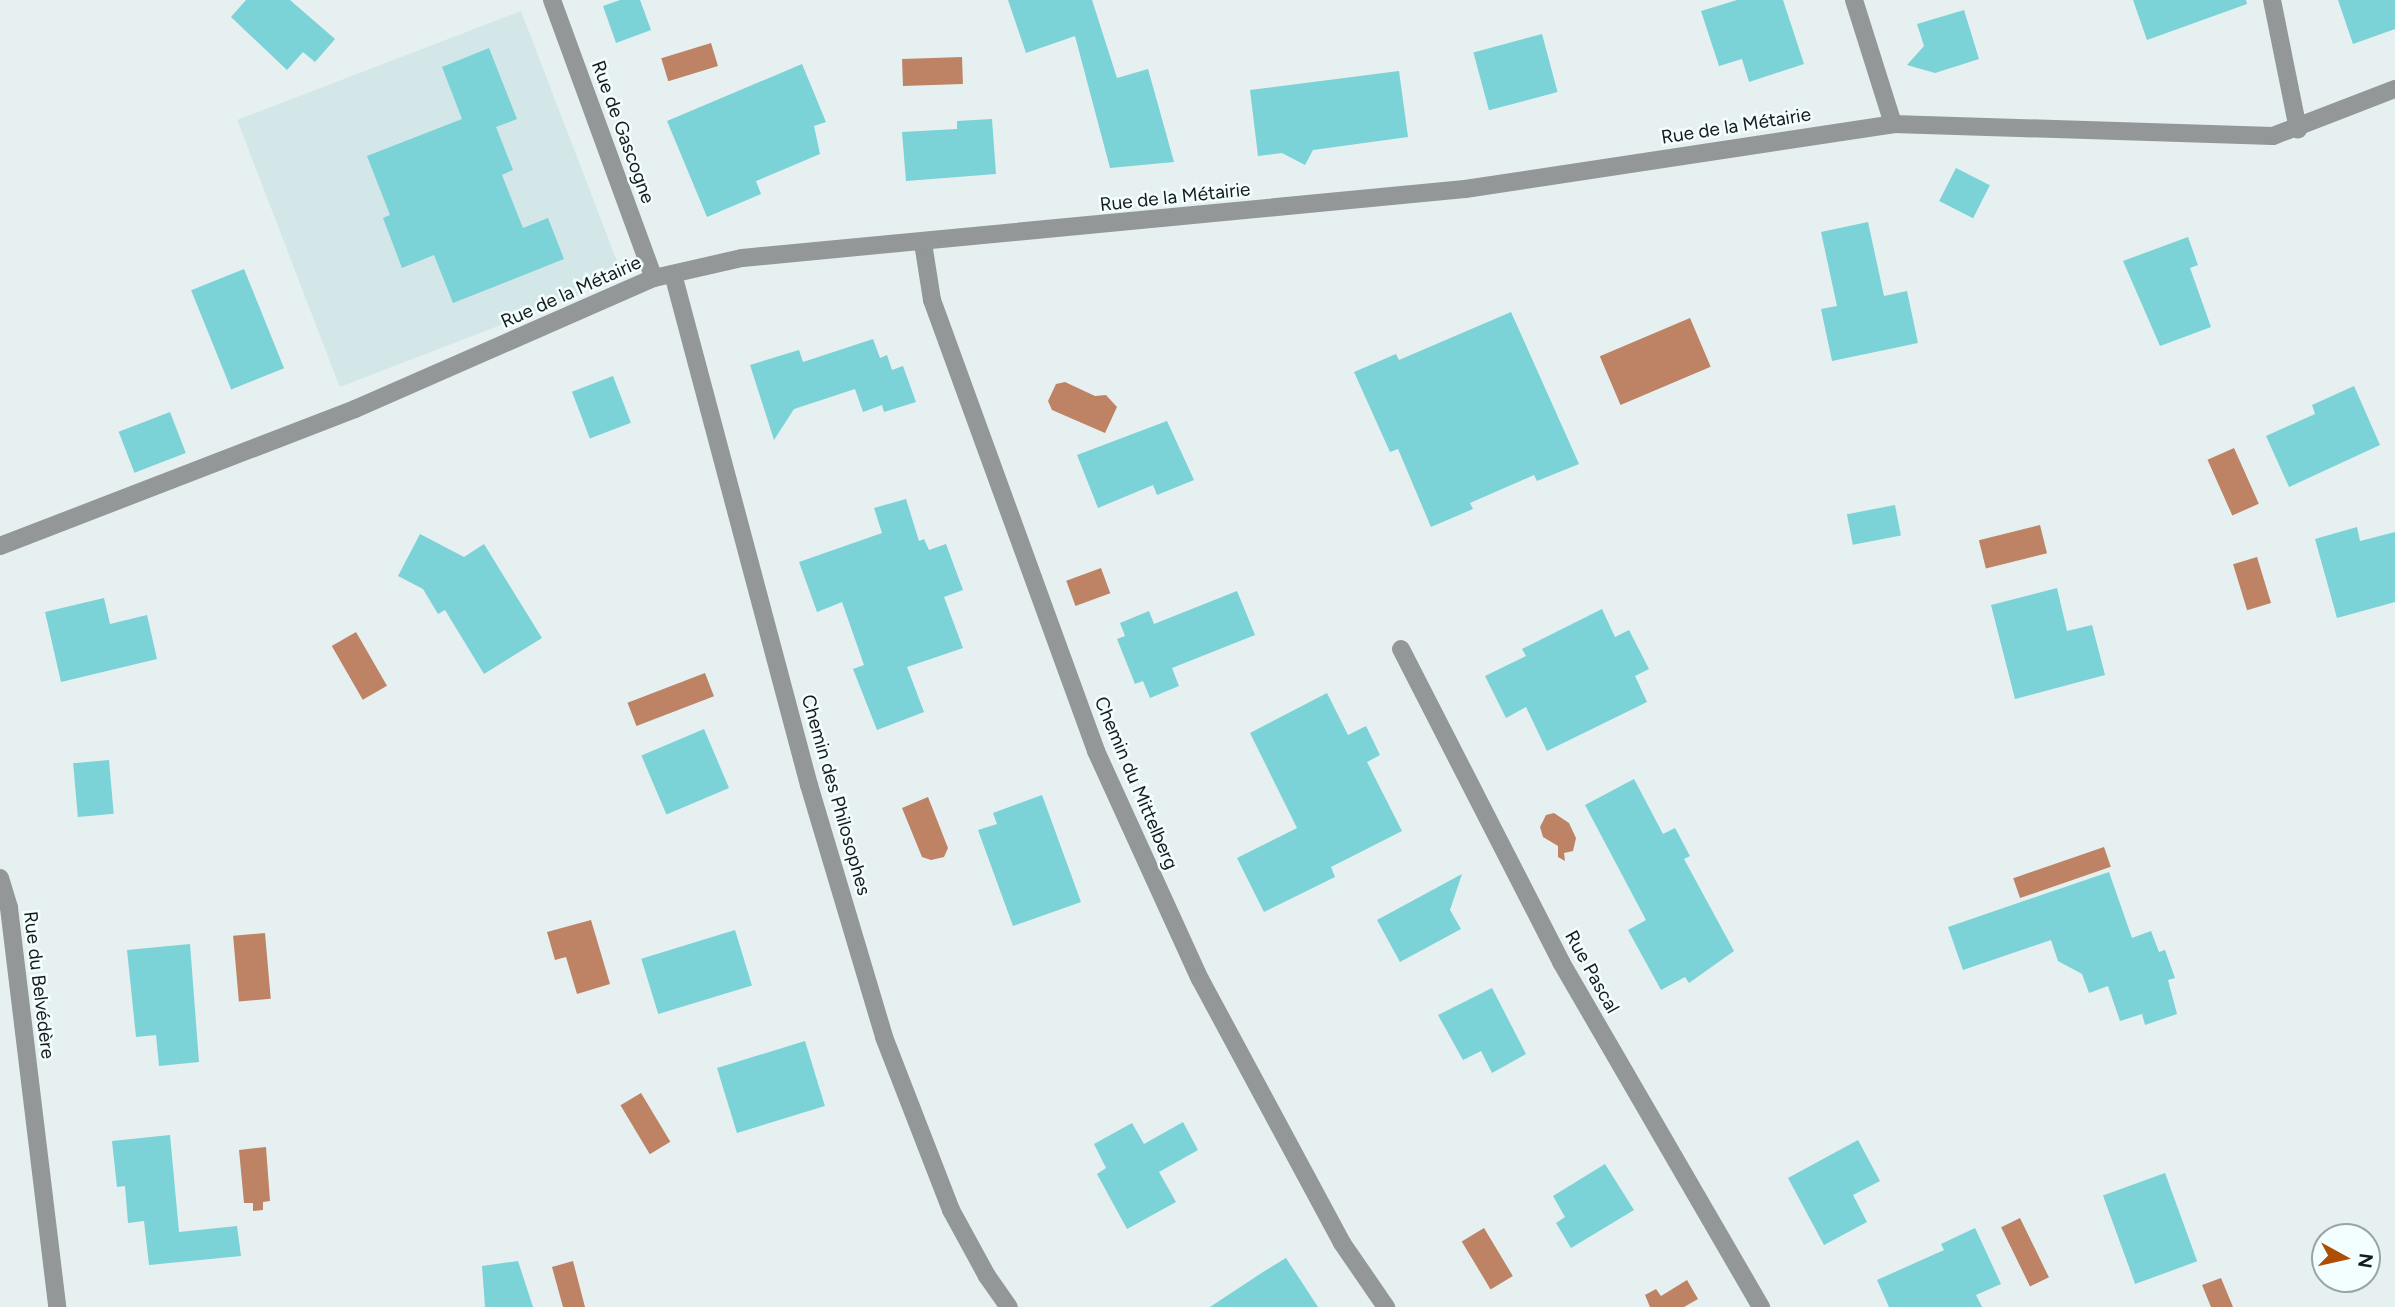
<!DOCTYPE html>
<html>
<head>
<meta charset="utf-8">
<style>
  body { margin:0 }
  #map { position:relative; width:2395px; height:1307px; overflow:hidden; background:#e6f0f1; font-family:Figtree,sans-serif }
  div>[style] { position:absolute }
  .built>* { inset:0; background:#d3e7e8; transform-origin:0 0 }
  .water>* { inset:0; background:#be8365; transform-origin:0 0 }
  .building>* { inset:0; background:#7bd2d7; transform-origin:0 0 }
  .minor>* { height:18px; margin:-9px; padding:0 9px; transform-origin:9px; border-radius:9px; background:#939798 }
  span { translate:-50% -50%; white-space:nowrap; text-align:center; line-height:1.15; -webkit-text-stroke:5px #f3fefe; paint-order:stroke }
  .street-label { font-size:19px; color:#181b1c }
  .north { position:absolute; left:2311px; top:1223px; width:70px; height:70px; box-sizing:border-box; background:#f3fefe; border:2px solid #9ba3a4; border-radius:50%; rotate:98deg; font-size:19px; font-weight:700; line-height:28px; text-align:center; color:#181b1c }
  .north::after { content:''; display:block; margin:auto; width:24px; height:32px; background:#ae4e04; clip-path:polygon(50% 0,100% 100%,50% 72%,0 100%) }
</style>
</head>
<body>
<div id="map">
  <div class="built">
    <div style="left:521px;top:11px;width:286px;height:304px;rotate:69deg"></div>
  </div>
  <div class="water">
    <div style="left:711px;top:43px;width:24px;height:52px;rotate:73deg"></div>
    <div style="left:962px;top:57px;width:27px;height:60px;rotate:88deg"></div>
    <div style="left:1690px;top:318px;width:53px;height:98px;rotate:67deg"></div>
    <div style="clip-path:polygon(1065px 382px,1095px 396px,1106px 395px,1117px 407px,1105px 433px,1052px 410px,1048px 401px,1056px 384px)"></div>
    <div style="left:2234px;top:448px;width:61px;height:29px;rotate:66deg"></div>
    <div style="left:2040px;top:525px;width:29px;height:63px;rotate:76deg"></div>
    <div style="left:2257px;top:557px;width:48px;height:25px;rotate:73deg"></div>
    <div style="left:1101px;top:568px;width:27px;height:37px;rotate:70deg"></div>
    <div style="left:356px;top:632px;width:62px;height:28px;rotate:60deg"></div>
    <div style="left:705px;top:673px;width:25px;height:83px;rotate:69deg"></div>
    <div style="clip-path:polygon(928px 797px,948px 848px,944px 857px,931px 860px,922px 857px,902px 808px)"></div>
    <div style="clip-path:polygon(1554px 813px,1569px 823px,1576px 838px,1573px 851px,1564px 853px,1565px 861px,1558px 857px,1558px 846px,1543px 837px,1540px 827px,1546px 815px)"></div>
    <div style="left:2104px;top:847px;width:21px;height:96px;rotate:71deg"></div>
    <div style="clip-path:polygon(591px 920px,610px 984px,577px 994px,566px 957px,555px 960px,547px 932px)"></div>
    <div style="left:265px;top:933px;width:66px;height:32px;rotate:85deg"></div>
    <div style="left:641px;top:1093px;width:57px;height:24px;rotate:59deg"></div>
    <div style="clip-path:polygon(266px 1147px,270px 1201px,263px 1202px,263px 1210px,253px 1211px,253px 1203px,244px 1203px,239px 1150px)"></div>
    <div style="left:2020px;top:1218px;width:66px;height:21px;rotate:64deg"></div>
    <div style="left:1484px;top:1228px;width:56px;height:26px;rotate:59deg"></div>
    <div style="clip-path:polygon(573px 1261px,585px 1307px,563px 1307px,552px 1267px)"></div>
    <div style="clip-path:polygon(2221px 1278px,2233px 1307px,2211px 1307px,2202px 1285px)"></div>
    <div style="clip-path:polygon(1687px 1280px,1698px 1299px,1684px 1307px,1650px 1307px,1645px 1295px,1656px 1289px,1661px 1296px)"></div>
  </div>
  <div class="building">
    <div style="clip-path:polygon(246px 0,290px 0,335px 39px,315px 62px,303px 52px,287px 70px,231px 17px)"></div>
    <div style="clip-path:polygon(620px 0,640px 0,651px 30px,616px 43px,603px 6px)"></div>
    <div style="clip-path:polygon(1008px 0,1092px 0,1117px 78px,1148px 69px,1174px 162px,1110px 168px,1075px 36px,1026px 53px)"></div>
    <div style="clip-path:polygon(1737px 0,1783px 0,1804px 64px,1749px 82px,1742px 59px,1719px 66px,1701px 11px)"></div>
    <div style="clip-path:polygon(2133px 0,2246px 0,2247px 4px,2147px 40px)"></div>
    <div style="clip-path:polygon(2338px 0,2395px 0,2395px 29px,2353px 44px)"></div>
    <div style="clip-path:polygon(1964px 10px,1979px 59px,1935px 73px,1907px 65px,1924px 46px,1917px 24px)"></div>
    <div style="left:1542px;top:34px;width:60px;height:71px;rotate:75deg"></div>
    <div style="clip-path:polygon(489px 48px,517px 119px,496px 127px,513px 170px,502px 175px,523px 228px,548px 218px,564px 259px,453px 303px,434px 255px,402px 268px,383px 218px,390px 215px,367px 156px,462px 119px,442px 67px)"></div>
    <div style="clip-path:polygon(802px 64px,826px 122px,814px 126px,820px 154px,756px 181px,761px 194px,707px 217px,667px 121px)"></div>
    <div style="clip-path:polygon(1399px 71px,1408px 137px,1313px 150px,1305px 165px,1282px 153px,1258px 156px,1250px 90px)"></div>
    <div style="clip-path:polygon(992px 119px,996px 174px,906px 181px,902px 132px,957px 129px,957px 121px)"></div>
    <div style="left:1956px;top:168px;width:38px;height:37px;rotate:27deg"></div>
    <div style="clip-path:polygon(1868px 222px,1884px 296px,1907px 291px,1918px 343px,1832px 361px,1821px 309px,1837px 306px,1821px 232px)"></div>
    <div style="clip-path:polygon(2188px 237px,2198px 265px,2190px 268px,2211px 327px,2160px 346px,2123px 261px)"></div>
    <div style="left:244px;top:269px;width:107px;height:57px;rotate:68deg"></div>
    <div style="clip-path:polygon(1511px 312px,1579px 464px,1537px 481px,1534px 475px,1470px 503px,1473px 509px,1431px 527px,1398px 449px,1390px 452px,1354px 372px,1396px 354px,1399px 360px)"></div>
    <div style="clip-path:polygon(873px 339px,880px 358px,887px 355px,892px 370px,903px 366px,916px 402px,884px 412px,882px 405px,863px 412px,855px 389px,794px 409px,774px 440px,750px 365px,799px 350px,803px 362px)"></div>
    <div style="left:613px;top:376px;width:50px;height:44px;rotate:69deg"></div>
    <div style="clip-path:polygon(2354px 386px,2380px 445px,2289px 487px,2266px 436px,2315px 414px,2312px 405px)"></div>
    <div style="left:170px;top:412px;width:44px;height:55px;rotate:69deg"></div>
    <div style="clip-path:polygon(1167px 421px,1194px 480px,1157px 495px,1153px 485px,1098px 508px,1077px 455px)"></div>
    <div style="clip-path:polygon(906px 499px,919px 541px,924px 539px,929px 550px,946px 544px,963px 590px,944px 597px,963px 648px,907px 667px,924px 712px,877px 730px,853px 669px,864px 665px,842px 602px,817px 612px,799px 562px,882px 533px,874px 508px)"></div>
    <div style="left:1895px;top:505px;width:31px;height:49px;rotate:79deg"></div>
    <div style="clip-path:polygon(2357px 527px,2360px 541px,2395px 532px,2395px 602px,2337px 618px,2315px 539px)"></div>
    <div style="clip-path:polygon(420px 534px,464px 557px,484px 544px,542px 638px,484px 674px,445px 610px,438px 614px,423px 589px,398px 576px)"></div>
    <div style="clip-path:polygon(2057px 588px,2067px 631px,2092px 625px,2105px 675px,2015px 699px,1991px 605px)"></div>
    <div style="clip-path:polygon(1237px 591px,1255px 635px,1172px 668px,1179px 686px,1150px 698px,1143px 681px,1135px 684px,1117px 639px,1125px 636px,1120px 623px,1149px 611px,1154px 624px)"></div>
    <div style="clip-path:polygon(104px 598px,110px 624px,147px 615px,157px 659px,61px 682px,45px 612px)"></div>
    <div style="clip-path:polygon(1602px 609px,1615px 637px,1629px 630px,1649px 669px,1635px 676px,1647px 702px,1547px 751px,1526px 707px,1506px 718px,1485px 676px,1526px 656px,1522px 649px)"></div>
    <div style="clip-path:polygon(1327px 693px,1348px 735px,1366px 726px,1380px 755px,1367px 762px,1402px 831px,1331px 867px,1335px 877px,1264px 912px,1237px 858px,1297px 828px,1250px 733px)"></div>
    <div style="left:704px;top:729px;width:64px;height:68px;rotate:67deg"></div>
    <div style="left:109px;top:760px;width:54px;height:36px;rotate:85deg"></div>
    <div style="clip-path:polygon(1634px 779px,1663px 834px,1675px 828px,1690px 856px,1684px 859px,1734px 951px,1689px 983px,1685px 977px,1661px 990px,1628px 930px,1646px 920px,1585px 805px)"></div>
    <div style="clip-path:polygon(1042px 795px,1081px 902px,1013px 926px,978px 830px,997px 824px,993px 813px)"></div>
    <div style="clip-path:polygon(2109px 872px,2132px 938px,2151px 931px,2159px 952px,2165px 950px,2175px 978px,2168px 980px,2177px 1014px,2145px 1025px,2142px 1014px,2120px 1021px,2108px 986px,2089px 993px,2082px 974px,2058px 961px,2051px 940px,1963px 970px,1948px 927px)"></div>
    <div style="clip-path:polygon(1462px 874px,1450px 910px,1461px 929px,1400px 962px,1377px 920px)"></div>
    <div style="left:735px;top:930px;width:58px;height:98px;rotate:73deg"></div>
    <div style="clip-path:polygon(190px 944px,199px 1062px,159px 1066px,156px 1035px,136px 1037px,127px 950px)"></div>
    <div style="clip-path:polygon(1492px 988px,1526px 1054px,1492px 1073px,1481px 1051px,1463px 1060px,1438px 1015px)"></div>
    <div style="left:805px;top:1041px;width:68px;height:92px;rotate:73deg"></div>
    <div style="clip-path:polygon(1183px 1122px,1198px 1150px,1159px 1172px,1176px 1202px,1127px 1229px,1097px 1174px,1106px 1168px,1094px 1144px,1132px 1123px,1144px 1144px)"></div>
    <div style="clip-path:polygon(170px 1135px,179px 1232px,237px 1226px,241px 1256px,149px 1265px,144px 1221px,128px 1223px,125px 1186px,117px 1187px,112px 1141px)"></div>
    <div style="clip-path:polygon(1858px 1140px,1880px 1181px,1853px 1195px,1867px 1222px,1824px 1245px,1788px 1178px)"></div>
    <div style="clip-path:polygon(1605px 1164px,1634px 1210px,1571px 1248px,1556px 1223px,1565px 1217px,1553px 1196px)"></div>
    <div style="left:2165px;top:1173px;width:94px;height:66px;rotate:70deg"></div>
    <div style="clip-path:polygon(1975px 1228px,2001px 1284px,1976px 1295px,1982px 1307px,1889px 1307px,1877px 1280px,1944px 1250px,1941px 1244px)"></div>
    <div style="clip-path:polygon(1286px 1258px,1318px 1307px,1210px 1307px,1263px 1272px)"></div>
    <div style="clip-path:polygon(518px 1261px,533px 1307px,485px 1307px,482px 1266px)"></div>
  </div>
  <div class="minor">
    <div style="left:552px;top:0;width:296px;rotate:69.9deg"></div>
    <div style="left:1854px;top:0;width:130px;rotate:72.5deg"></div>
    <div style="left:2272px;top:0;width:132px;rotate:78.6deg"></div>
    <div style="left:923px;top:243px;width:58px;rotate:81deg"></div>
    <div style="left:932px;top:300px;width:480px;rotate:70deg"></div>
    <div style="left:1096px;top:751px;width:251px;rotate:65.5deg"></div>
    <div style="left:1200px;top:979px;width:300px;rotate:61.7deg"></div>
    <div style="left:1342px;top:1243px;width:78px;rotate:55.5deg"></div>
    <div style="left:673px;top:274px;width:529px;rotate:75.1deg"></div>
    <div style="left:809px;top:785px;width:263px;rotate:73.4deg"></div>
    <div style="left:884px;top:1037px;width:186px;rotate:68.8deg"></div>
    <div style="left:951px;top:1210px;width:75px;rotate:61.4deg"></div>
    <div style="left:987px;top:1276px;width:38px;rotate:55deg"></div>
    <div style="left:0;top:546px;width:381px;rotate:-21.1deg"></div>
    <div style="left:355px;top:409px;width:326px;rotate:-23.7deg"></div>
    <div style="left:654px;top:278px;width:90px;rotate:-12.8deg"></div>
    <div style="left:742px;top:258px;width:726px;rotate:-5.45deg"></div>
    <div style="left:1465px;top:189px;width:433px;rotate:-8.6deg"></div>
    <div style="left:1893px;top:124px;width:380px;rotate:1.8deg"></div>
    <div style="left:2273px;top:136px;width:131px;rotate:-21.1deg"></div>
    <div style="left:1401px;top:649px;width:352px;rotate:62.9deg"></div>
    <div style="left:1561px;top:962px;width:399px;rotate:59.9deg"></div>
    <div style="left:0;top:878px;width:31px;rotate:73deg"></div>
    <div style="left:9px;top:908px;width:402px;rotate:83.1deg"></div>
  </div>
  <div class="street-label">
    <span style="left:1736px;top:126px;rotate:-9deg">Rue de la Métairie</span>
    <span style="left:623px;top:132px;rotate:70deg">Rue de Gascogne</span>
    <span style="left:1175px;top:197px;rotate:-6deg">Rue de la Métairie</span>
    <span style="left:571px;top:292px;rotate:-24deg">Rue de la Métairie</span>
    <span style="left:1136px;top:783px;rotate:67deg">Chemin du Mittelberg</span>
    <span style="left:836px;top:795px;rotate:74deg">Chemin des Philosophes</span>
    <span style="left:1592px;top:972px;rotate:61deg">Rue Pascal</span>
    <span style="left:39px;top:985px;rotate:83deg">Rue du Belvédère</span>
  </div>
  <div class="north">N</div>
</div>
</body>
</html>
